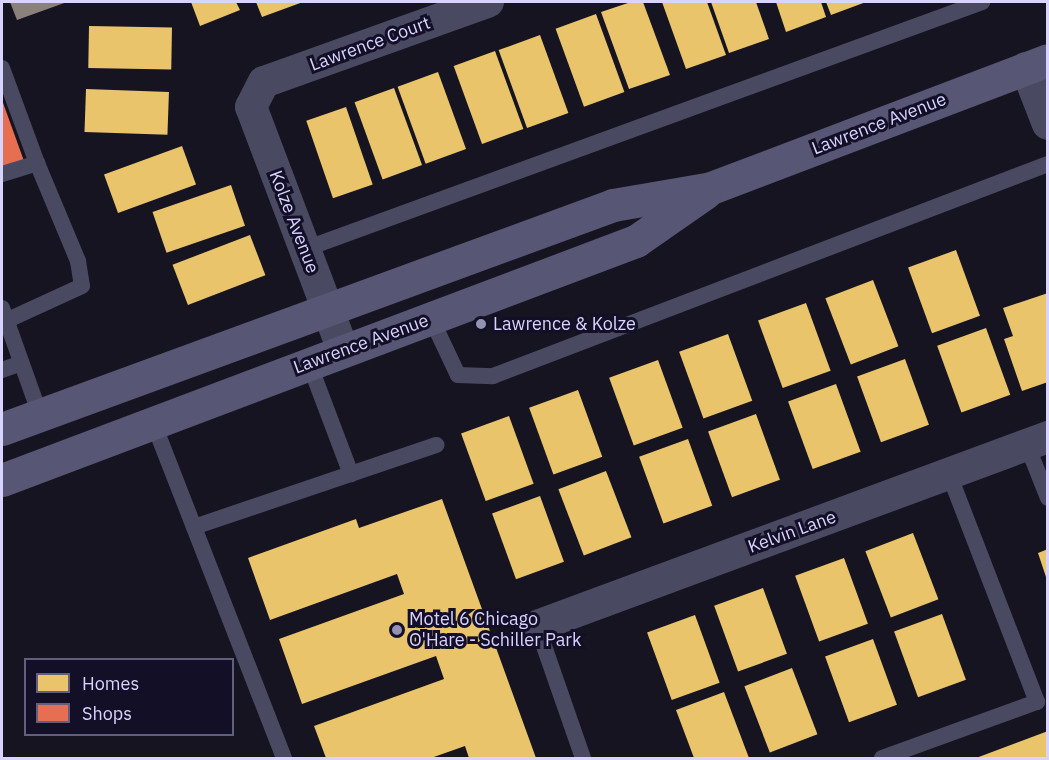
<!DOCTYPE html>
<html>
<head>
<meta charset="utf-8">
<style>
  body { margin:0 }
  #map { position:relative; width:1049px; height:760px; overflow:hidden; background:#161421; font-family:"IBM Plex Sans",sans-serif }
  div>[style] { position:absolute }
  .homes>* { inset:0; background:#e9c46a; transform-origin:0 0 }
  .shops>* { inset:0; background:#e76f51 }
  .industry>* { inset:0; background:#8a817c }
  .service>* { height:16px; margin:-8px; padding:0 8px; transform-origin:8px; border-radius:8px; background:#4a4962 }
  .minor>* { height:32px; margin:-16px; padding:0 16px; transform-origin:16px; border-radius:16px; background:#4a4962 }
  .secondary>* { height:33px; margin:-16.5px; padding:0 16.5px; transform-origin:16.5px; border-radius:16.5px; background:#575674 }
  .dots>* { width:16px; height:16px; translate:-50% -50%; box-sizing:border-box; border:3px solid #130f26; border-radius:50% }
  span { translate:-50% -50%; white-space:nowrap; text-align:center; line-height:1.15; -webkit-text-stroke:6px #130f26; paint-order:stroke }
  .street-label { font-size:18px; color:#d9d4ff }
  .poi-label { font-size:18px; color:#d9d4ff }
  .left { translate:0 -50%; text-align:left }
  .frame { position:absolute; inset:0; border:3px solid #d9d4ff; pointer-events:none }
  .legend { position:absolute; left:24px; top:658px; width:210px; height:78px; box-sizing:border-box; background:#130f26; border:2px solid #625e7d; margin:0; padding:8px 10px; list-style:none; font-size:18px; color:#d9d4ff }
  .legend li { display:flex; align-items:center; gap:12px; height:30px }
  .legend b { width:30px; border:2px solid #625e7d }
</style>
</head>
<body>
<div id="map">
  <div class="homes">
    <div style="clip-path:polygon(191px 2px,236px 2px,240px 10px,200px 26px)"></div>
    <div style="clip-path:polygon(256px 2px,303px 2px,262px 17px)"></div>
    <div style="clip-path:polygon(631px 2px,643px 2px,670px 75px,629px 89px,601px 12px)"></div>
    <div style="clip-path:polygon(662px 2px,707px 2px,726px 55px,686px 69px)"></div>
    <div style="clip-path:polygon(711px 2px,756px 2px,769px 39px,729px 53px)"></div>
    <div style="clip-path:polygon(776px 2px,821px 2px,826px 17px,786px 32px)"></div>
    <div style="clip-path:polygon(826px 2px,866px 2px,831px 15px)"></div>
    <div style="left:596px;top:14px;width:83px;height:43px;rotate:70deg"></div>
    <div style="left:89px;top:26px;width:83px;height:42px;rotate:1deg"></div>
    <div style="left:540px;top:35px;width:83px;height:44px;rotate:70deg"></div>
    <div style="left:495px;top:51px;width:83px;height:44px;rotate:70deg"></div>
    <div style="left:438px;top:72px;width:82px;height:43px;rotate:70deg"></div>
    <div style="left:394px;top:88px;width:82px;height:42px;rotate:70deg"></div>
    <div style="left:86px;top:89px;width:83px;height:43px;rotate:2deg"></div>
    <div style="left:346px;top:107px;width:82px;height:42px;rotate:71deg"></div>
    <div style="left:182px;top:146px;width:41px;height:83px;rotate:70deg"></div>
    <div style="left:231px;top:185px;width:43px;height:83px;rotate:71deg"></div>
    <div style="left:250px;top:235px;width:43px;height:83px;rotate:69deg"></div>
    <div style="left:956px;top:250px;width:70px;height:51px;rotate:70deg"></div>
    <div style="left:873px;top:280px;width:71px;height:51px;rotate:69deg"></div>
    <div style="clip-path:polygon(1048px 293px,1048px 382px,1022px 391px,1004px 339px,1013px 336px,1003px 308px)"></div>
    <div style="left:806px;top:303px;width:72px;height:51px;rotate:70deg"></div>
    <div style="left:986px;top:328px;width:71px;height:52px;rotate:70deg"></div>
    <div style="left:728px;top:334px;width:71px;height:52px;rotate:70deg"></div>
    <div style="left:905px;top:359px;width:70px;height:51px;rotate:70deg"></div>
    <div style="left:658px;top:360px;width:72px;height:52px;rotate:70deg"></div>
    <div style="left:836px;top:384px;width:72px;height:51px;rotate:70deg"></div>
    <div style="left:578px;top:390px;width:71px;height:52px;rotate:70deg"></div>
    <div style="left:756px;top:414px;width:70px;height:51px;rotate:70deg"></div>
    <div style="left:509px;top:416px;width:72px;height:51px;rotate:70deg"></div>
    <div style="left:688px;top:439px;width:71px;height:52px;rotate:70deg"></div>
    <div style="left:606px;top:471px;width:71px;height:51px;rotate:69deg"></div>
    <div style="left:540px;top:496px;width:70px;height:51px;rotate:70deg"></div>
    <div style="clip-path:polygon(442px 499px,536px 758px,469px 758px,465px 746px,431px 758px,326px 758px,314px 726px,444px 679px,436px 656px,302px 704px,279px 639px,404px 594px,397px 574px,270px 620px,248px 558px,356px 519px,359px 528px)"></div>
    <div style="left:913px;top:533px;width:71px;height:51px;rotate:69deg"></div>
    <div style="clip-path:polygon(1048px 549px,1048px 580px,1047px 580px,1038px 553px)"></div>
    <div style="left:844px;top:558px;width:70px;height:52px;rotate:70deg"></div>
    <div style="left:763px;top:588px;width:70px;height:52px;rotate:70deg"></div>
    <div style="left:942px;top:614px;width:70px;height:51px;rotate:70deg"></div>
    <div style="left:695px;top:615px;width:72px;height:51px;rotate:70deg"></div>
    <div style="left:873px;top:639px;width:70px;height:51px;rotate:70deg"></div>
    <div style="left:792px;top:668px;width:71px;height:51px;rotate:69deg"></div>
    <div style="clip-path:polygon(724px 692px,749px 758px,694px 758px,676px 710px)"></div>
    <div style="clip-path:polygon(1048px 731px,1048px 758px,976px 758px)"></div>
  </div>
  <div class="shops">
    <div style="clip-path:polygon(2px 100px,24px 161px,2px 169px)"></div>
  </div>
  <div class="industry">
    <div style="clip-path:polygon(10px 2px,67px 2px,17px 20px)"></div>
  </div>
  <div class="service">
    <div style="left:2px;top:68px;width:101px;rotate:69.8deg"></div>
    <div style="left:2px;top:174px;width:37px;rotate:-17deg"></div>
    <div style="left:37px;top:163px;width:106px;rotate:67.3deg"></div>
    <div style="left:78px;top:261px;width:25px;rotate:81deg"></div>
    <div style="left:82px;top:286px;width:84px;rotate:155.3deg"></div>
    <div style="left:305px;top:249px;width:721px;rotate:-20.04deg"></div>
    <div style="left:2px;top:308px;width:114px;rotate:70.4deg"></div>
    <div style="left:431px;top:318px;width:63px;rotate:64.7deg"></div>
    <div style="left:458px;top:375px;width:35px;rotate:2deg"></div>
    <div style="left:493px;top:376px;width:594px;rotate:-20.91deg"></div>
    <div style="left:309px;top:363px;width:119px;rotate:69.3deg"></div>
    <div style="left:2px;top:370px;width:20px;rotate:-20deg"></div>
    <div style="left:153px;top:422px;width:361px;rotate:68.7deg"></div>
    <div style="left:1027px;top:445px;width:57px;rotate:68.4deg"></div>
    <div style="left:194px;top:527px;width:256px;rotate:-18.7deg"></div>
    <div style="left:537px;top:626px;width:140px;rotate:70.8deg"></div>
    <div style="left:882px;top:758px;width:165px;rotate:-19.9deg"></div>
    <div style="left:1037px;top:702px;width:244px;rotate:-111.1deg"></div>
  </div>
  <div class="minor">
    <div style="left:1026px;top:68px;width:60px;rotate:68.6deg"></div>
    <div style="left:343px;top:350px;width:260px;rotate:-110.7deg"></div>
    <div style="left:251px;top:107px;width:28px;rotate:-63deg"></div>
    <div style="left:264px;top:82px;width:238px;rotate:-19.7deg"></div>
    <div style="left:537px;top:626px;width:545px;rotate:-20.3deg"></div>
  </div>
  <div class="secondary">
    <div style="left:2px;top:429px;width:651px;rotate:-20.13deg"></div>
    <div style="left:613px;top:205px;width:99px;rotate:-9.8deg"></div>
    <div style="left:711px;top:188px;width:360px;rotate:-20.8deg"></div>
    <div style="left:2px;top:480px;width:678px;rotate:-20.66deg"></div>
    <div style="left:636px;top:241px;width:84px;rotate:-34.8deg"></div>
  </div>
  <div class="dots">
    <div style="left:481px;top:324px;background:#9591b1"></div>
    <div style="left:397px;top:630px;background:#9591b1"></div>
  </div>
  <div class="street-label">
    <span style="left:370px;top:44px;rotate:-20deg">Lawrence Court</span>
    <span style="left:879px;top:124px;rotate:-21deg">Lawrence Avenue</span>
    <span style="left:294px;top:222px;rotate:69deg">Kolze Avenue</span>
    <span style="left:361px;top:344px;rotate:-20deg">Lawrence Avenue</span>
    <span style="left:792px;top:532px;rotate:-20deg">Kelvin Lane</span>
  </div>
  <div class="poi-label">
    <span class="left" style="left:493px;top:324px">Lawrence &amp; Kolze</span>
    <span class="left" style="left:409px;top:630px">Motel 6 Chicago<br>O'Hare - Schiller Park</span>
  </div>
  <div class="frame"></div>
  <ul class="legend">
  <li><b style="height:16px;background:#e9c46a"></b>Homes</li>
  <li><b style="height:16px;background:#e76f51"></b>Shops</li>
  </ul>
</div>
</body>
</html>
